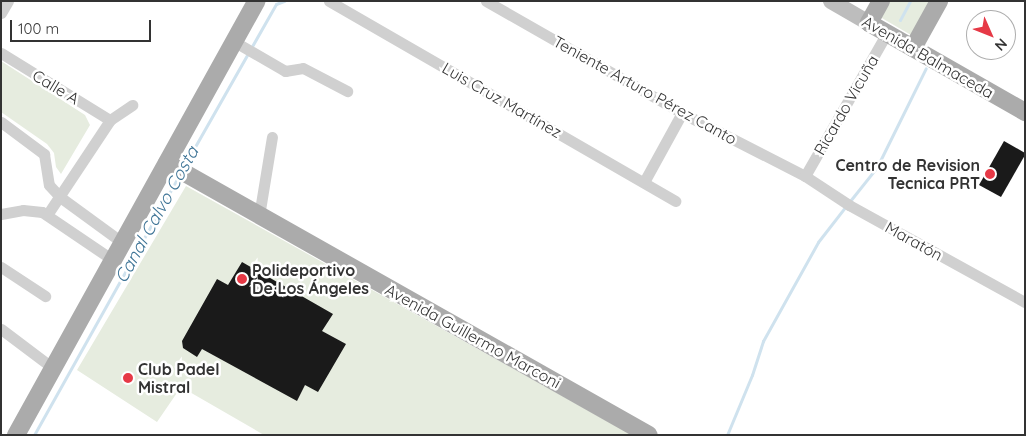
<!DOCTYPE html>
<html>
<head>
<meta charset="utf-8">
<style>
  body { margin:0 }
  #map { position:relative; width:1026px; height:436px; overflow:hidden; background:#fff; font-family:Quicksand,sans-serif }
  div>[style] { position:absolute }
  .green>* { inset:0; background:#e6ecdf }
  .stream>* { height:3px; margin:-1.5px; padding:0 1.5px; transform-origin:1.5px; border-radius:1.5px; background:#cfe2ee }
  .building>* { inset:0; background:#1a1a1a }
  .minor>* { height:11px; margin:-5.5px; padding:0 5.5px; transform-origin:5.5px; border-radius:5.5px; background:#d0d0d0 }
  .secondary>* { height:16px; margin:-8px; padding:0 8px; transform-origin:8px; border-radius:8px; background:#bdbdbd }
  .primary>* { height:18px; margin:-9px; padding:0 9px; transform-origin:9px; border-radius:9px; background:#ababab }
  .dots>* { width:14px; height:14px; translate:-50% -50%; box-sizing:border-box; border:2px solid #fff; border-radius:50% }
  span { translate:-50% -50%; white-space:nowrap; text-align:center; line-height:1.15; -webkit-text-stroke:5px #fff; paint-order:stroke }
  .street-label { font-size:16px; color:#333 }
  .poi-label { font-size:16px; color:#333; font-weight:700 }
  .right { translate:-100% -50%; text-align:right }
  .left { translate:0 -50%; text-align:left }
  .water-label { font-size:18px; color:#3f7597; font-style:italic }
  .frame { position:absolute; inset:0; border:2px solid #333; pointer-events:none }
  .north { position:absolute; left:966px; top:10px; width:50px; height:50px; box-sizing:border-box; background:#fff; border:1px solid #adadad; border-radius:50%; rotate:134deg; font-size:14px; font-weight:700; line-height:20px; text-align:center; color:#333 }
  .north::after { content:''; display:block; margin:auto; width:18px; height:22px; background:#e63946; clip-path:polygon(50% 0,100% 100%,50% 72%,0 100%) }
  .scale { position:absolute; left:10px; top:20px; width:141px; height:22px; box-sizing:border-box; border:2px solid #333; border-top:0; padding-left:6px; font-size:15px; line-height:18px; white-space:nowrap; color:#333; -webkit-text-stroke:4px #fff; paint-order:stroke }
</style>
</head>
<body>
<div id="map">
  <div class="green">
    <div style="clip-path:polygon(883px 1px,937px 1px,916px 38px,875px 14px)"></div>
    <div style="clip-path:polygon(1px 61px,85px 115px,90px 125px,61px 174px,56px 167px,54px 153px,47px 144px,1px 112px)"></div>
    <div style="clip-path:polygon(186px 186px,632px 435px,264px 435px,181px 387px,157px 422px,77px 370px)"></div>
  </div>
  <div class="stream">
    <div style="left:900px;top:20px;width:21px;rotate:-62deg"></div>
    <div style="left:184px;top:166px;width:186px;rotate:-60.4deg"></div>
    <div style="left:276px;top:4px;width:9px;rotate:-21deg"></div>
    <div style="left:850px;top:201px;width:43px;rotate:-51.5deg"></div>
    <div style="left:877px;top:167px;width:110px;rotate:-63.7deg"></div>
    <div style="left:34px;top:435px;width:297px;rotate:-60.8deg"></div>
    <div style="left:727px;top:435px;width:65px;rotate:-67.4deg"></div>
    <div style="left:752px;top:375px;width:36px;rotate:-72deg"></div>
    <div style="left:763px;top:341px;width:113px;rotate:-60.9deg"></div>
    <div style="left:818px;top:242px;width:46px;rotate:-52.1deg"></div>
  </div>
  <div class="building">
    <div style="clip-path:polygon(1004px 141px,1025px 153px,1025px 155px,1001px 197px,979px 185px)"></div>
    <div style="clip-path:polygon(242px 262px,333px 314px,322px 331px,346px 344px,318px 392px,305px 385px,297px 401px,202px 349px,197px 357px,183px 348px,182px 341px,217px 279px,228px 285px)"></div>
  </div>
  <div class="minor">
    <div style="left:329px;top:1px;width:400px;rotate:30deg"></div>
    <div style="left:486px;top:1px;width:226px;rotate:29.7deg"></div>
    <div style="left:682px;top:113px;width:138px;rotate:27.1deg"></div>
    <div style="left:805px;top:176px;width:53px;rotate:33.4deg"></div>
    <div style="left:849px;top:205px;width:201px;rotate:28.9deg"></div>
    <div style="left:1px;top:13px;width:14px;rotate:-60deg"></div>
    <div style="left:235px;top:42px;width:58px;rotate:30.1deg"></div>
    <div style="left:285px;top:71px;width:18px;rotate:-9deg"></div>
    <div style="left:303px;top:68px;width:50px;rotate:27.6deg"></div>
    <div style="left:1px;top:53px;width:128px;rotate:31.6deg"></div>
    <div style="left:1px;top:122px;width:54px;rotate:36.7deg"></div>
    <div style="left:44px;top:154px;width:31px;rotate:81deg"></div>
    <div style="left:49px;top:185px;width:16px;rotate:47deg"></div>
    <div style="left:60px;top:197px;width:78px;rotate:36.1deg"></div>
    <div style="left:805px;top:176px;width:165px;rotate:-60.2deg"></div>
    <div style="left:644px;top:182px;width:79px;rotate:-61.2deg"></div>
    <div style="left:1px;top:214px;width:22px;rotate:-10deg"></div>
    <div style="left:23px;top:210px;width:19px;rotate:6deg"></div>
    <div style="left:42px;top:212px;width:86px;rotate:34.1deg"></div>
    <div style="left:47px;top:215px;width:114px;rotate:-56.4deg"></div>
    <div style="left:110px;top:120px;width:27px;rotate:-34deg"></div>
    <div style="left:259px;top:216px;width:80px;rotate:-80.7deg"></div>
    <div style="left:1px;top:267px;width:53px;rotate:33.4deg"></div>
    <div style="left:1px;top:329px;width:65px;rotate:36.9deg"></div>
  </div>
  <div class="secondary">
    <div style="left:831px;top:1px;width:44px;rotate:30.1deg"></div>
  </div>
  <div class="primary">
    <div style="left:881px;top:1px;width:25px;rotate:119deg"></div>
    <div style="left:869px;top:23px;width:180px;rotate:29.7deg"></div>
    <div style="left:913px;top:48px;width:54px;rotate:-61deg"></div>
    <div style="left:167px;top:163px;width:553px;rotate:29.44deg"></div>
    <div style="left:16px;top:435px;width:496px;rotate:-61deg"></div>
  </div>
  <div class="dots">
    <div style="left:990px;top:174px;background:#e63946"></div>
    <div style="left:242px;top:279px;background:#e63946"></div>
    <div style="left:128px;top:378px;background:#e63946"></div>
  </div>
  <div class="street-label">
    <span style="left:928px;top:57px;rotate:30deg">Avenida Balmaceda</span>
    <span style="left:56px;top:87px;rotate:31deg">Calle A</span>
    <span style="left:645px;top:90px;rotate:29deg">Teniente Arturo Pérez Canto</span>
    <span style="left:502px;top:100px;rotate:30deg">Luis Cruz Martínez</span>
    <span style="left:846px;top:105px;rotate:-60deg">Ricardo Vicuña</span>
    <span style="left:914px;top:241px;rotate:29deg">Maratón</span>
    <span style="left:473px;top:336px;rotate:29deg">Avenida Guillermo Marconi</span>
  </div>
  <div class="poi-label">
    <span class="right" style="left:980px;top:174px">Centro de Revision<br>Tecnica PRT</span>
    <span class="left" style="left:252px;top:279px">Polideportivo<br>De Los Ángeles</span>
    <span class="left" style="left:138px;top:378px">Club Padel<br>Mistral</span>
  </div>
  <div class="water-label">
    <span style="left:157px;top:215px;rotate:-61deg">Canal Calvo Costa</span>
  </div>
  <div class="frame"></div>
  <div class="north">N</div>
  <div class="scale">100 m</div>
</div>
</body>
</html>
